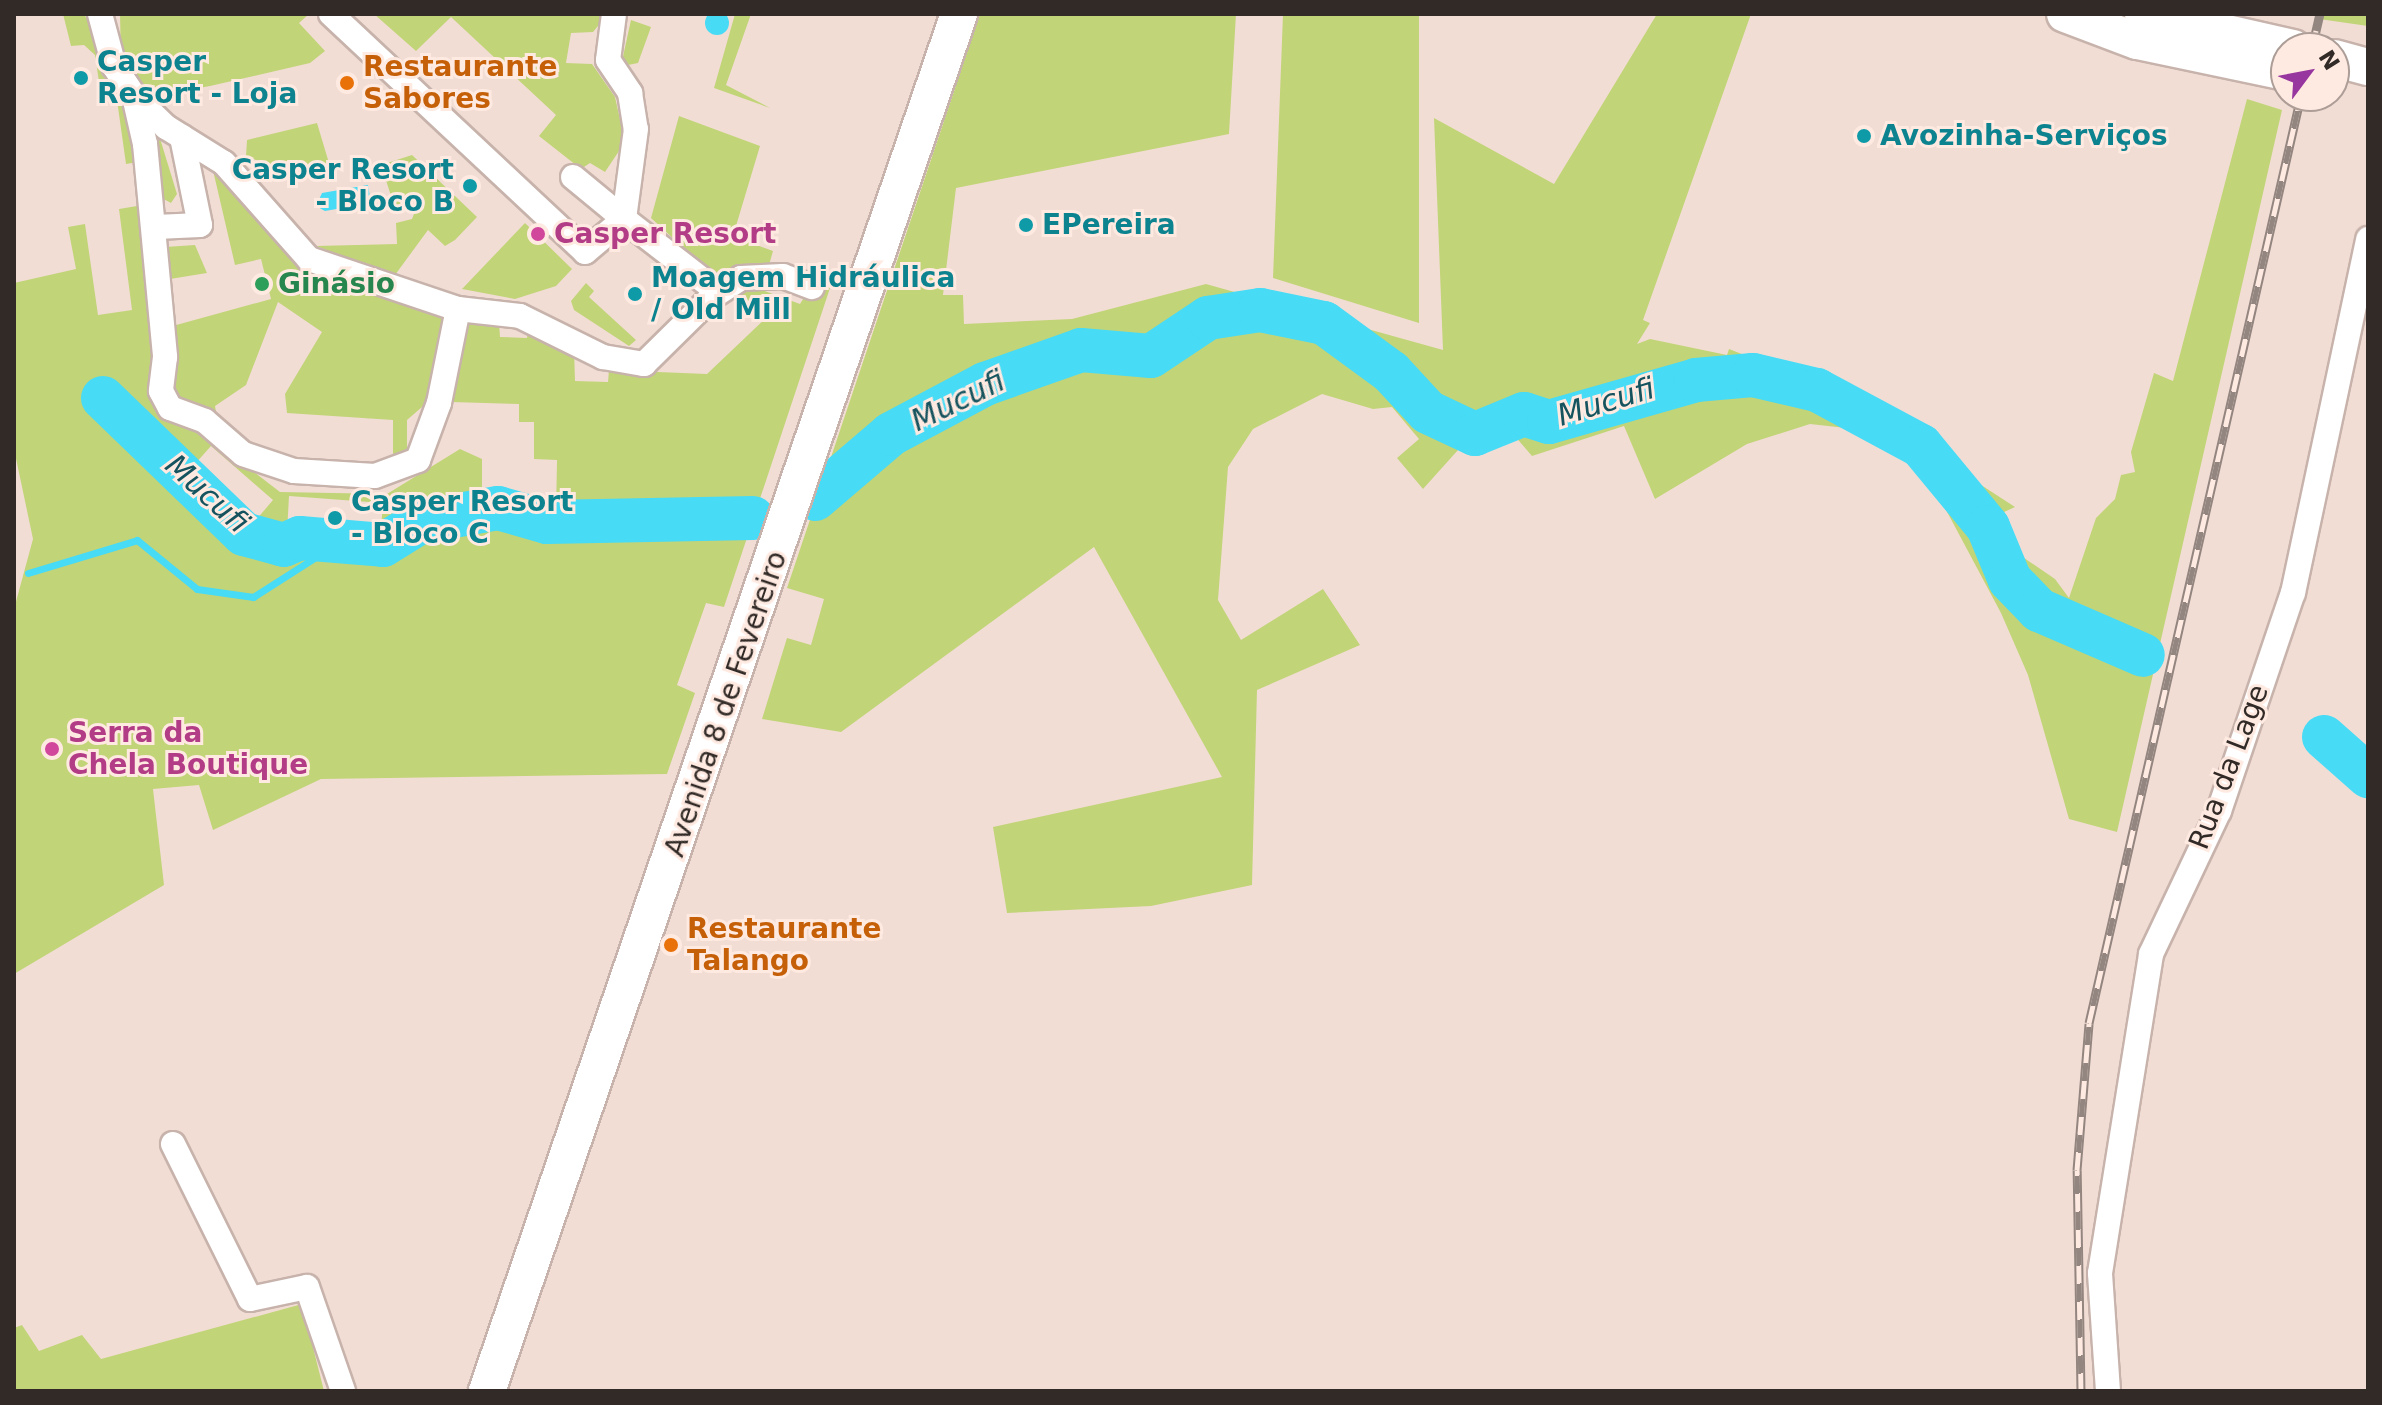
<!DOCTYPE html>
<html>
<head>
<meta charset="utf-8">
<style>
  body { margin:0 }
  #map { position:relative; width:2382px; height:1405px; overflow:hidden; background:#f2ddd5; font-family:"DejaVu Sans",sans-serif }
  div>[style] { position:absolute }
  .green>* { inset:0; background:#c2d478 }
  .water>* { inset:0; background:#47dbf5 }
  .round { border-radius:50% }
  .stream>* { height:7px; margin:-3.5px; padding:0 3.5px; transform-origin:3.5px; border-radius:3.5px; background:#47dbf5 }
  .river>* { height:44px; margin:-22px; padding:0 22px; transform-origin:22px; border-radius:22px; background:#47dbf5 }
  .roads { filter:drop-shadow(2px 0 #c7b3ab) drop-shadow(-2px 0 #c7b3ab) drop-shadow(0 2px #c7b3ab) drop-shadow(0 -2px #c7b3ab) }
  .street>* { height:24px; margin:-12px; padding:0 12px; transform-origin:12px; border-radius:12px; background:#fff }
  .primary>* { height:36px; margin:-18px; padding:0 18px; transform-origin:18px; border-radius:18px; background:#fff }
  .rail>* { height:9px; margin-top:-4.5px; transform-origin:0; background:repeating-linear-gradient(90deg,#ffeae2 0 18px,#93857f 0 36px); box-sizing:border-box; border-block:2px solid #93857f }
  .dots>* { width:22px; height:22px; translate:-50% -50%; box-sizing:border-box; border:4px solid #ffeae2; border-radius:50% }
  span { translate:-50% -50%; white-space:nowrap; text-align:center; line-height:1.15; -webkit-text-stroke:6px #ffeae2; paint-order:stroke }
  .culture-label { font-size:28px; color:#0d838f; font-weight:700 }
  .left { translate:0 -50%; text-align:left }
  .right { translate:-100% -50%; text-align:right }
  .food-label { font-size:28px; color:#c56008; font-weight:700 }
  .hotel-label { font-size:28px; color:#b23c85; font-weight:700 }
  .leisure-label { font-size:28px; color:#27864d; font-weight:700 }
  .street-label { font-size:28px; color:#312a26 }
  .water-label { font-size:30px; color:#15535e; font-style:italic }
  .frame { position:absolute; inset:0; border:16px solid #312a26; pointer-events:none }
  .north { position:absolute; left:2270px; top:32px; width:80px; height:80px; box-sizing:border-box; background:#ffeae2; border:2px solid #ad9d97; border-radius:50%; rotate:58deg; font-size:22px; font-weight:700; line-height:32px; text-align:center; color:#312a26 }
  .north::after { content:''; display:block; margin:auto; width:28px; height:36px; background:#97369e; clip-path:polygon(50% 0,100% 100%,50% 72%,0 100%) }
</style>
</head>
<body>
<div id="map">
  <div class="green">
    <div style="clip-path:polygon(63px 14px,84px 14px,123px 81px,138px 162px,126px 164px,116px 93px,101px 95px,95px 55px,84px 45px,71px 46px)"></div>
    <div style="clip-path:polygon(120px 14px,309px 14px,299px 23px,325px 51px,310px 63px,210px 86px,177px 92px,140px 85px,121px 62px)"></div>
    <div style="clip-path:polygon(374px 14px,608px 14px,593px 32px,571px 33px,566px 63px,592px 64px,615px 97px,625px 142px,605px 172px,590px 163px,581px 169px,539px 136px,556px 115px,451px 17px,416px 51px)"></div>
    <div style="clip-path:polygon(735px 14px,751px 14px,726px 85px,770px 108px,714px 88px)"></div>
    <div style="clip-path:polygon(980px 14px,1236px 14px,1229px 134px,956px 188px,943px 295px,963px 295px,964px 324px,1072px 319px,1206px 284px,1443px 350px,1434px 118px,1554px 184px,1657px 14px,1751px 14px,1643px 320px,1650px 323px,1637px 344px,1650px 339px,1727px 355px,1729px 349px,1923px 425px,1921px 446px,2015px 507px,1989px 519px,2005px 545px,2055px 579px,2069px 598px,2096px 518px,2115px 499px,2121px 475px,2135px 472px,2131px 452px,2154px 373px,2173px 381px,2247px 99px,2282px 110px,2117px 832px,2069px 819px,2028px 675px,2001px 613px,1929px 478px,1873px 431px,1810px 424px,1747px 444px,1655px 499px,1624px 426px,1532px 456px,1513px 434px,1467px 440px,1423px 489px,1397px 458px,1419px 439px,1392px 407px,1373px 409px,1322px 394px,1253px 429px,1228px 467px,1218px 600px,1241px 640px,1323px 589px,1360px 645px,1257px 690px,1252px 885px,1151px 906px,1007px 913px,993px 827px,1222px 777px,1094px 547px,841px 732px,762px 719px,787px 638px,811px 645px,824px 599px,787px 588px)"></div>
    <div style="clip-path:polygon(1283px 14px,1419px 14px,1419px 323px,1273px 278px)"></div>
    <div style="clip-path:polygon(2320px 14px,2368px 14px,2368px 26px,2319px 19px)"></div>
    <div style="clip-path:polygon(631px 20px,651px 27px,638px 63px,628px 65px,622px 61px)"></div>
    <div style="clip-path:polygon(evenodd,679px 116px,760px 146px,733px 236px,773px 251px,762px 290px,800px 304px,815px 280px,830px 288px,724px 607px,706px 603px,677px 685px,695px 693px,667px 774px,321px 779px,213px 830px,199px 785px,153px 789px,164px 885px,14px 974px,14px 609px,33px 539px,14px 449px,14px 283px,76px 269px,68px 227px,85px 224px,98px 315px,132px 310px,119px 209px,149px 204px,169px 327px,271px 299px,261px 259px,235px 265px,212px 166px,297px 251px,444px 315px,429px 401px,407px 420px,407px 457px,393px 457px,393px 420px,287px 413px,285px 394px,322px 332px,278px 302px,246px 385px,215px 406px,218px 423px,247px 444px,246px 466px,280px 492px,387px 494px,460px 449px,482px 459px,482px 500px,556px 514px,557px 460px,534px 459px,534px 422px,519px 422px,519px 404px,451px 402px,465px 319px,499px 322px,500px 337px,527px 338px,529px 324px,574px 349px,575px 381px,608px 382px,609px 370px,707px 374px,767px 317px,753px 312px,651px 218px,679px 116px,211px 446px,273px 500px,250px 527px,187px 473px,211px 446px,679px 116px,289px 496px,383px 503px,380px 541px,287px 533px,289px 496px)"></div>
    <div style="clip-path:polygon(317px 123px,329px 163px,258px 175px,261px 162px,246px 156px,247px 140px)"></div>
    <div style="clip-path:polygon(158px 132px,177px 194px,171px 203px,158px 196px)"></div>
    <div style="clip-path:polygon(412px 155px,477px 217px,455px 240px,445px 246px,428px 230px,395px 275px,316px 246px,397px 244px,396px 223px,412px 219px,419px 201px,394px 205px,381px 165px)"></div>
    <div style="clip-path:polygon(525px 223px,572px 269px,556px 286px,515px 299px,462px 289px)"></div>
    <div style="clip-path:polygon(195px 245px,207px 273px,170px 279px,165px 247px)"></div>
    <div style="clip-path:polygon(586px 283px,594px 291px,589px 297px,636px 340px,629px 346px,574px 310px,571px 301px)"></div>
    <div style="clip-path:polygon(302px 1304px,324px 1391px,14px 1391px,14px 1328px,22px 1325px,39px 1351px,82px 1335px,101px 1359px)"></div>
  </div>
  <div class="water">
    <div class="round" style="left:705px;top:11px;width:24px;height:24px"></div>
    <div style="clip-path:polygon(368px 185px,371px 203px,325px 211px,316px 206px,322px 193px)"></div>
  </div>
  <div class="stream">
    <div style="left:28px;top:573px;width:114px;rotate:-16.8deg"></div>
    <div style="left:137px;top:540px;width:77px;rotate:39.2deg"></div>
    <div style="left:197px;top:589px;width:57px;rotate:8.1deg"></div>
    <div style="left:253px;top:597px;width:104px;rotate:-32.5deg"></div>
  </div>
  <div class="river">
    <div style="left:103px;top:398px;width:196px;rotate:44deg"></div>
    <div style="left:244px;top:534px;width:41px;rotate:15.4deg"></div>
    <div style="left:284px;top:545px;width:17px;rotate:-24deg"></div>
    <div style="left:300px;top:538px;width:83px;rotate:4.8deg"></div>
    <div style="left:383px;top:545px;width:44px;rotate:-31.9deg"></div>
    <div style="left:420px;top:522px;width:79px;rotate:-10.2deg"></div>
    <div style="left:498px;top:508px;width:51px;rotate:15.9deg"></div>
    <div style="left:547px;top:522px;width:206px;rotate:-1.1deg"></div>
    <div style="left:815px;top:499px;width:100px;rotate:-40.5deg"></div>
    <div style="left:891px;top:434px;width:106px;rotate:-28deg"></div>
    <div style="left:985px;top:384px;width:102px;rotate:-19.5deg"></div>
    <div style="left:1081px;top:350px;width:70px;rotate:4.9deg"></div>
    <div style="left:1151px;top:356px;width:69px;rotate:-33.7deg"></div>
    <div style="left:1208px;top:318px;width:53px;rotate:-8.7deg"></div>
    <div style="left:1260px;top:310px;width:65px;rotate:11.5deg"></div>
    <div style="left:1324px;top:323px;width:83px;rotate:36.2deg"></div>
    <div style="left:1391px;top:372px;width:54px;rotate:47.2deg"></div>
    <div style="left:1428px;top:412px;width:52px;rotate:25.1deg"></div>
    <div style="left:1475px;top:434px;width:53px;rotate:-22.2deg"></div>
    <div style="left:1524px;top:414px;width:26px;rotate:18deg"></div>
    <div style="left:1549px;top:422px;width:153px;rotate:-15.9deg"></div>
    <div style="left:1696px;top:380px;width:57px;rotate:-5deg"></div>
    <div style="left:1753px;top:375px;width:66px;rotate:13.2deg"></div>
    <div style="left:1817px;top:390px;width:118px;rotate:28.3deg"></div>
    <div style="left:1921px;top:446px;width:105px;rotate:50.4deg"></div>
    <div style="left:1988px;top:527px;width:57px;rotate:67.5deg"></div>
    <div style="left:2010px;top:580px;width:42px;rotate:46deg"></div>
    <div style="left:2039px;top:610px;width:113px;rotate:23.4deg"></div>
    <div style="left:2324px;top:737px;width:59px;rotate:41.6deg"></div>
  </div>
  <div class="roads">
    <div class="street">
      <div style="left:100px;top:14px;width:54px;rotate:74.9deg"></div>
      <div style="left:114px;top:66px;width:36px;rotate:56deg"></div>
      <div style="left:134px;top:96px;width:49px;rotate:77.1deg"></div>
      <div style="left:145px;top:144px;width:214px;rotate:84.6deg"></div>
      <div style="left:165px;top:357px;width:34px;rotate:97deg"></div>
      <div style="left:161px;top:391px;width:19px;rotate:62deg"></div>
      <div style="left:170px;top:408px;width:37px;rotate:20deg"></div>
      <div style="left:205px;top:421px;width:50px;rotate:41deg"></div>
      <div style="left:243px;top:454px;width:54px;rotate:18.4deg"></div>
      <div style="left:294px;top:471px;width:81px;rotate:3.5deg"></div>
      <div style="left:375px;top:476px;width:46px;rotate:-20.4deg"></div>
      <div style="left:418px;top:460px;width:61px;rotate:-69.8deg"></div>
      <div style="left:439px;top:403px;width:96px;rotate:-78.6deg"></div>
      <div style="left:458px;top:309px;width:62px;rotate:6.4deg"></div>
      <div style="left:520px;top:316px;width:93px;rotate:26.3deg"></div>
      <div style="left:603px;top:357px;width:42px;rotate:9.7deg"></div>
      <div style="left:644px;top:364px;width:95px;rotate:-44.6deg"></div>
      <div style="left:712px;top:297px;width:35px;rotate:-33deg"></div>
      <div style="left:741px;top:278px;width:42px;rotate:-2.7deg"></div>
      <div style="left:783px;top:276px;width:31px;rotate:21deg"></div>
      <div style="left:331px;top:14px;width:348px;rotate:43.1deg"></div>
      <div style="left:585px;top:252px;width:51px;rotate:-40.2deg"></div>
      <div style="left:624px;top:219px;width:66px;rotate:-140.5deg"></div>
      <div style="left:614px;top:14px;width:46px;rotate:97.4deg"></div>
      <div style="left:608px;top:60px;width:40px;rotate:56deg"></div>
      <div style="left:630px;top:93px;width:36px;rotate:81deg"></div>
      <div style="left:636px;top:129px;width:91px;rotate:97.6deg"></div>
      <div style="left:624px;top:219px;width:119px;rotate:37.8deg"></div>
      <div style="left:134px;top:96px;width:45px;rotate:44.1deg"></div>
      <div style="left:166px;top:127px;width:68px;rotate:31.8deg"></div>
      <div style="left:224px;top:163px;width:128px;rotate:48.5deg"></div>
      <div style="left:309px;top:259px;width:157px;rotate:18.6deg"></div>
      <div style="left:156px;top:227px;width:44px;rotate:-2.6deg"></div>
      <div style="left:200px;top:225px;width:90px;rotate:-101.6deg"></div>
      <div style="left:173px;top:1144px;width:173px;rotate:63.6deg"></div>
      <div style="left:250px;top:1299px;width:58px;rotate:-11.9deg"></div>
      <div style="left:307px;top:1287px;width:110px;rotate:70.9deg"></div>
      <div style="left:2108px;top:1391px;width:118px;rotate:-93.9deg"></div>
      <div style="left:2100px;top:1273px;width:323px;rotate:-80.9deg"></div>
      <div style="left:2151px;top:954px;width:158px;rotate:-64.6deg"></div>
      <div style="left:2219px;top:811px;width:230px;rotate:-71.3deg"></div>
      <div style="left:2293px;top:593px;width:362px;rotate:-78deg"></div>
    </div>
    <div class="primary">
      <div style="left:2065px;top:14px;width:77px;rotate:20.6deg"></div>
      <div style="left:2137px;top:41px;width:152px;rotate:11.8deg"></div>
      <div style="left:2143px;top:14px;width:154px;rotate:12.8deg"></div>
      <div style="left:2334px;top:58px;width:35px;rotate:15deg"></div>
      <div style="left:487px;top:1391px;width:1456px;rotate:-71.08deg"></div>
    </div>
  </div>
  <div class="rail">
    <div style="left:2312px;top:48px;width:35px;rotate:-77deg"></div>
    <div style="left:2081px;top:1391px;width:221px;rotate:-91deg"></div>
    <div style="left:2077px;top:1170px;width:147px;rotate:-85.3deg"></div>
    <div style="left:2089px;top:1023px;width:951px;rotate:-77.12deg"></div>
  </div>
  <div class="dots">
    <div style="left:81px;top:78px;background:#0f9aa8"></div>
    <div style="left:347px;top:83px;background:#e8710a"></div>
    <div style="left:1864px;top:136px;background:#0f9aa8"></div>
    <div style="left:470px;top:186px;background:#0f9aa8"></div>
    <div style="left:1026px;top:225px;background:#0f9aa8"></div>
    <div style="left:538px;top:234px;background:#d1479c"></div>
    <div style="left:262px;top:284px;background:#2e9e5b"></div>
    <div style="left:635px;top:294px;background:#0f9aa8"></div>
    <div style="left:335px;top:518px;background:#0f9aa8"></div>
    <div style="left:52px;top:749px;background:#d1479c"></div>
    <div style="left:671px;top:945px;background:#e8710a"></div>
  </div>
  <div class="culture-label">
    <span class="left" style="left:97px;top:78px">Casper<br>Resort - Loja</span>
    <span class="left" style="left:1880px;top:136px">Avozinha-Serviços</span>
    <span class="right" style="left:454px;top:186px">Casper Resort<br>- Bloco B</span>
    <span class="left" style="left:1042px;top:225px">EPereira</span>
    <span class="left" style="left:651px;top:294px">Moagem Hidráulica<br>/ Old Mill</span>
    <span class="left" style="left:351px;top:518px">Casper Resort<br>- Bloco C</span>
  </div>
  <div class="food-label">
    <span class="left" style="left:363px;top:83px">Restaurante<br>Sabores</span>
    <span class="left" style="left:687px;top:945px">Restaurante<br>Talango</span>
  </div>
  <div class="hotel-label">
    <span class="left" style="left:554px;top:234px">Casper Resort</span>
    <span class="left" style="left:68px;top:749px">Serra da<br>Chela Boutique</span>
  </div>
  <div class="leisure-label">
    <span class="left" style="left:278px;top:284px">Ginásio</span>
  </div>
  <div class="street-label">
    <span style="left:726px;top:704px;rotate:-71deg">Avenida 8 de Fevereiro</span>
    <span style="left:2229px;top:767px;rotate:-69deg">Rua da Lage</span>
  </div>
  <div class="water-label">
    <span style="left:958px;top:401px;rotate:-26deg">Mucufi</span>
    <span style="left:1606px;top:402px;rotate:-17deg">Mucufi</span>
    <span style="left:207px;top:494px;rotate:42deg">Mucufi</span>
  </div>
  <div class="frame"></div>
  <div class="north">N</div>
</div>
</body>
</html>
